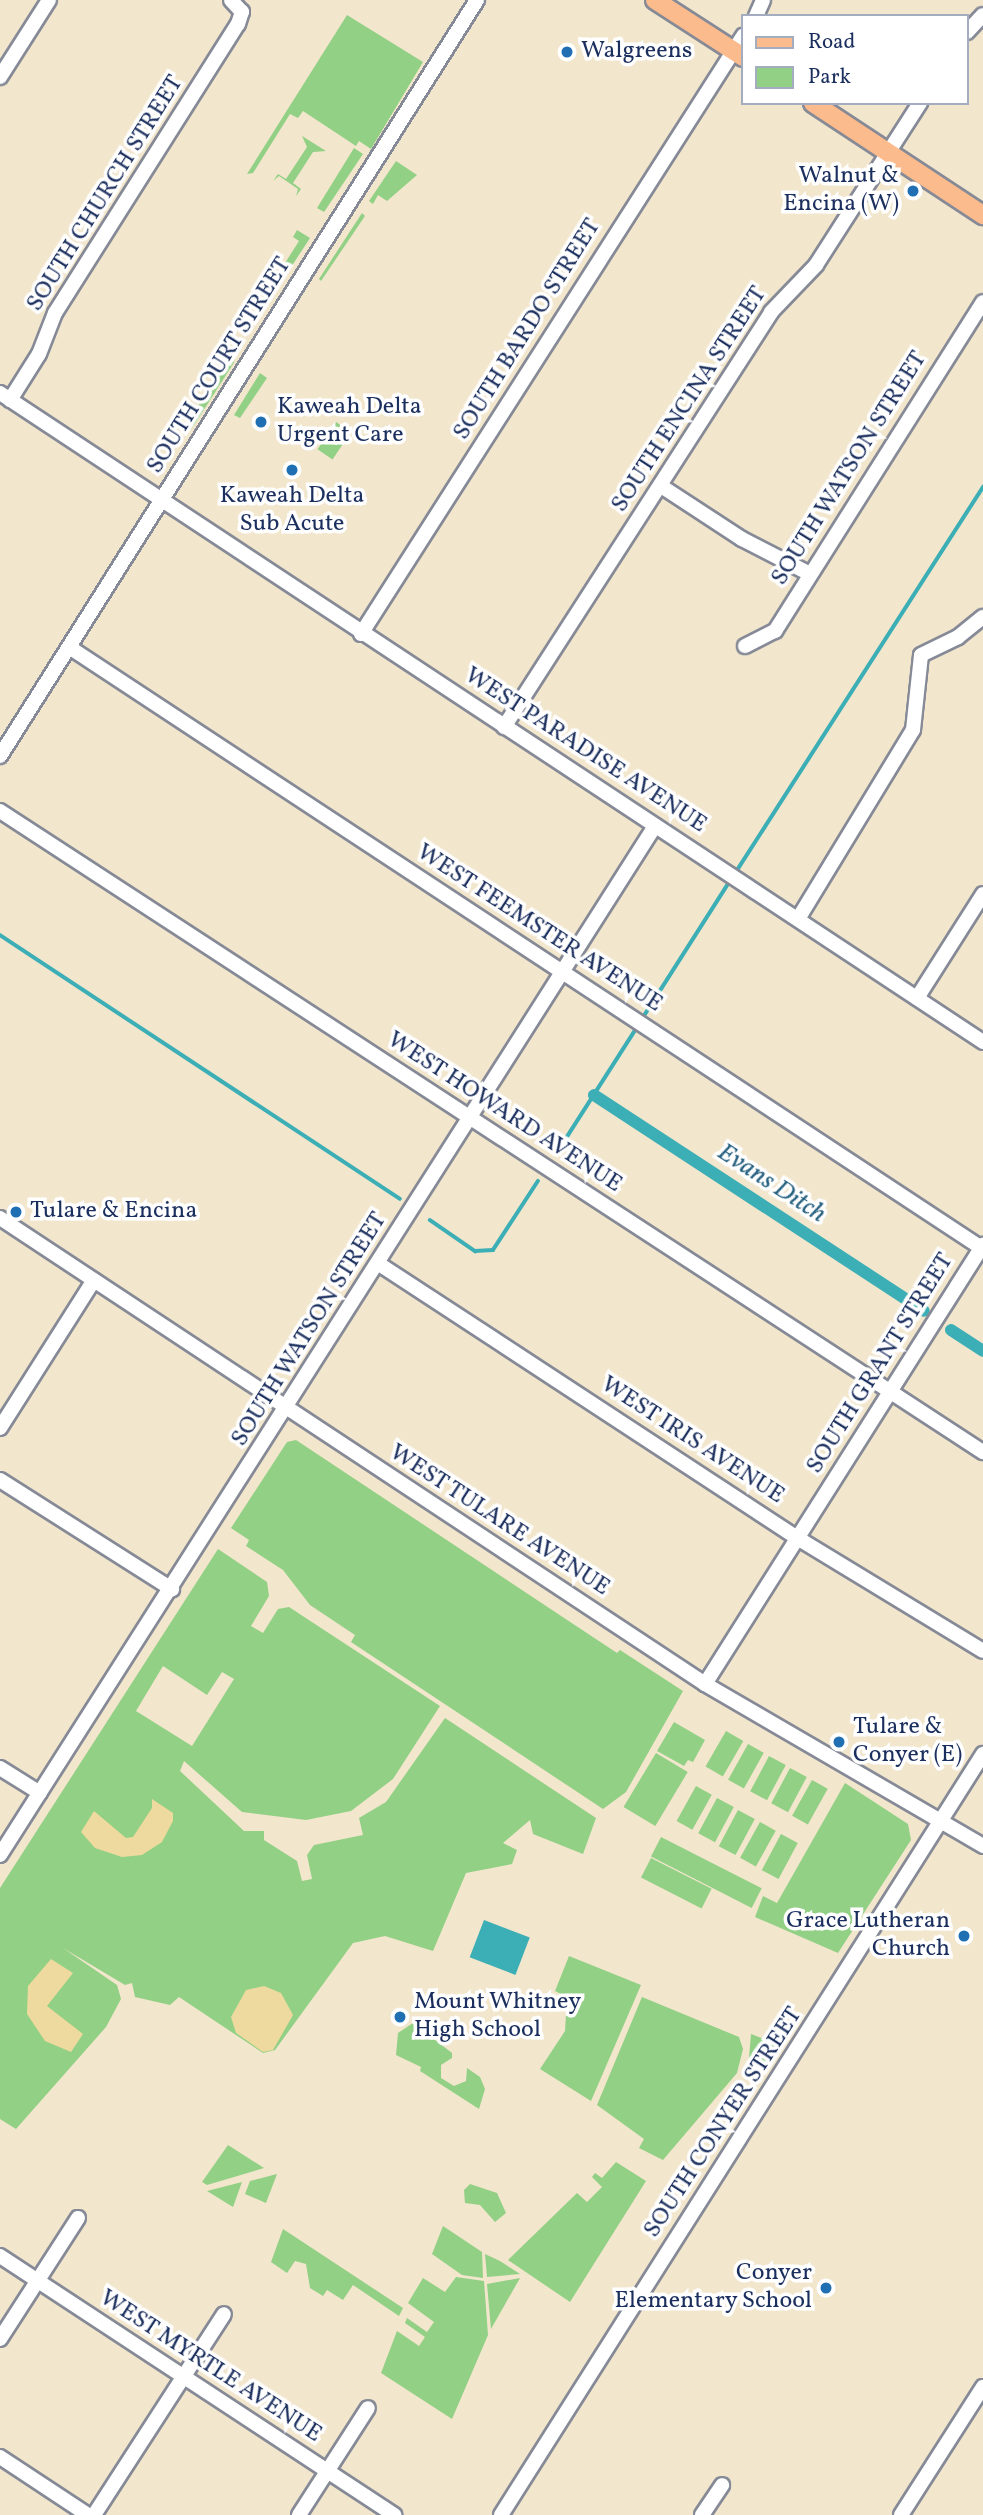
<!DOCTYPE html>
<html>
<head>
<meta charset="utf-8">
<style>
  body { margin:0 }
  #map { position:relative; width:983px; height:2515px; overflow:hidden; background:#f2e6cd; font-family:Vollkorn,serif }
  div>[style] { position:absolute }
  .green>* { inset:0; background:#92d085; transform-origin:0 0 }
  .sand>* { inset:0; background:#eeda9e }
  .water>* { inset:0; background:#3caeb5; transform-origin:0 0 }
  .stream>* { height:3.5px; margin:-1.75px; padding:0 1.75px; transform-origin:1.75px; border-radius:1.75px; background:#3caeb5 }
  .canal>* { height:12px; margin:-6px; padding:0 6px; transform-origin:6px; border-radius:6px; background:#3caeb5 }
  .roads { filter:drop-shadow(2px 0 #868a96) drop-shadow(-2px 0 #868a96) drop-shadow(0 2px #868a96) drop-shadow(0 -2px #868a96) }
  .minor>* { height:14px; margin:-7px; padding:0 7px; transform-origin:7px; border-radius:7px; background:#fff }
  .major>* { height:18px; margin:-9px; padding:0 9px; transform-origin:9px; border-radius:9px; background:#fbbb8c }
  .dots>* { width:19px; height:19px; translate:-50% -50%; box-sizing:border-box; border:4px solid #fff; border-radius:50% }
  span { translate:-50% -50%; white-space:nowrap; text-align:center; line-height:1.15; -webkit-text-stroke:7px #fff; paint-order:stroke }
  .poi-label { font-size:24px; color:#1b2f5e }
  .left { translate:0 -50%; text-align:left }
  .right { translate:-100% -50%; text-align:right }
  .street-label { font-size:24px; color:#1b2f5e }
  .water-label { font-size:26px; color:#286281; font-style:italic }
  .legend { position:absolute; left:741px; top:14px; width:228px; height:91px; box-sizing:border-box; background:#fff; border:2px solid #a4acbf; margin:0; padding:9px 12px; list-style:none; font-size:21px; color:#1b2f5e }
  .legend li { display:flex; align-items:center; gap:14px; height:35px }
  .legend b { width:35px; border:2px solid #a4acbf }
</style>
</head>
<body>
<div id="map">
  <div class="green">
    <div style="clip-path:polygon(347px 15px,423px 62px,371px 149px,359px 141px,356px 146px,303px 111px,298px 118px,290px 114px,253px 173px,247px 174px)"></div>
    <div style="clip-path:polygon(302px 136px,326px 151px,313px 152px,293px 183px,301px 189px,296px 196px,298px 189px,279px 176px,273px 181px,278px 174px,286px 179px,307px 147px)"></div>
    <div style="clip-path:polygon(354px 148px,363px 154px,324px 212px,317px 208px)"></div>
    <div style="clip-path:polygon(396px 161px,417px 175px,387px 201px,378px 195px,373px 204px,369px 201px)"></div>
    <div style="clip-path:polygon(362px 213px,365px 216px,321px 281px,319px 279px)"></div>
    <div style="clip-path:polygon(297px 230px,310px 238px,265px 307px,259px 304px,299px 241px,293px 237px)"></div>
    <div style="clip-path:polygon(235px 361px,191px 430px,196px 409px,223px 367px)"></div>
    <div style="clip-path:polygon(260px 373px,267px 378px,240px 418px,234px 415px)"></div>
    <div style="left:336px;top:422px;width:18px;height:33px;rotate:34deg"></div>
    <div style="clip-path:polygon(296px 1440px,617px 1653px,620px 1650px,683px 1691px,626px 1792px,603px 1809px,351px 1642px,355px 1635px,310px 1605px,283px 1570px,246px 1546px,249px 1540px,231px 1528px,287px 1442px)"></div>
    <div style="clip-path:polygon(evenodd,218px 1549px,267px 1582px,269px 1596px,251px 1626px,263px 1633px,278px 1609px,289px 1607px,440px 1706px,393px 1779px,351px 1811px,306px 1820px,242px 1812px,184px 1761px,180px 1771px,244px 1831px,264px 1831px,264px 1840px,297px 1861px,302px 1881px,312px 1879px,307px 1855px,314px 1845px,363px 1835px,359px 1818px,386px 1802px,445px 1718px,596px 1818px,583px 1854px,533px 1834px,530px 1820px,503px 1843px,517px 1850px,512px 1864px,466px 1873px,433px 1951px,385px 1936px,353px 1943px,275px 2050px,263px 2053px,179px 1997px,170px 2005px,135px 1997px,132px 1983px,125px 1985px,63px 1948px,117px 1985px,121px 1999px,106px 2027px,16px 2129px,0 2119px,0 1888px,218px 1549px,163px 1666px,207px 1695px,222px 1672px,234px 1679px,192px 1746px,136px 1711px,163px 1666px)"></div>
    <div style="clip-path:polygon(674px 1722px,705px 1740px,693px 1762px,688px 1760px,684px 1766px,657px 1751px)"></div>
    <div style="left:726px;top:1731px;width:20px;height:41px;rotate:30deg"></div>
    <div style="left:748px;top:1744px;width:18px;height:41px;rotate:29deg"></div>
    <div style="left:656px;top:1753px;width:37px;height:63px;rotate:31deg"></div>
    <div style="left:769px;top:1756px;width:19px;height:40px;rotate:28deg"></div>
    <div style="left:790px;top:1768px;width:19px;height:40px;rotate:28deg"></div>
    <div style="left:812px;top:1780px;width:18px;height:41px;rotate:29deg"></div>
    <div style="clip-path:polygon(845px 1783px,908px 1824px,911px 1840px,838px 1953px,755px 1917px,763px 1896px,777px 1903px)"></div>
    <div style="left:696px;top:1786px;width:18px;height:40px;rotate:29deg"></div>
    <div style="left:717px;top:1798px;width:19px;height:40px;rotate:28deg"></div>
    <div style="left:738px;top:1810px;width:19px;height:41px;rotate:28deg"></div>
    <div style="left:760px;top:1822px;width:18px;height:41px;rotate:29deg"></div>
    <div style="left:781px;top:1834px;width:19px;height:41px;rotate:28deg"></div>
    <div style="left:661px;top:1837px;width:113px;height:22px;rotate:27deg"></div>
    <div style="left:651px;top:1858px;width:68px;height:22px;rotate:27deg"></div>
    <div style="clip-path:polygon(569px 1956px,641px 1985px,591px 2101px,540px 2069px,565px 2031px,567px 1997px,555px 1991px)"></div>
    <div style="clip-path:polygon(642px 1997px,739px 2037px,743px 2049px,737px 2073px,663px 2160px,639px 2148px,644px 2139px,597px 2105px)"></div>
    <div style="clip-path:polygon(413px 2023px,452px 2053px,452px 2058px,441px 2065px,441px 2078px,454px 2086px,466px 2081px,467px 2068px,480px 2077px,485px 2089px,479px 2109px,420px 2071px,421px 2067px,396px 2055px,398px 2033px)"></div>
    <div style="clip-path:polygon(751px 2034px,780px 2045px,768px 2063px,749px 2058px)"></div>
    <div style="clip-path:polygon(228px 2145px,264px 2168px,207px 2185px,202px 2182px)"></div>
    <div style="clip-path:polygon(616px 2162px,646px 2181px,570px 2302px,508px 2260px,577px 2193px,587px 2202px,602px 2187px,592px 2177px,595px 2173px,602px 2178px)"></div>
    <div style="clip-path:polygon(277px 2174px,266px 2203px,245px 2194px,250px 2181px)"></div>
    <div style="clip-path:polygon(242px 2182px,233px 2207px,207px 2191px)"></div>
    <div style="clip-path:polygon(470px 2184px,497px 2193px,506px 2213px,495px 2222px,480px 2205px,465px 2203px,464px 2190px)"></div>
    <div style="clip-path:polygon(443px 2226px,482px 2252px,483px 2278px,462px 2275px,432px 2254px)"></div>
    <div style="clip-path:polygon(283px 2229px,403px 2308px,399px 2316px,353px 2285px,343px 2300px,327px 2290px,323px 2296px,310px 2288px,306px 2264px,295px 2261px,287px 2273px,271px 2262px)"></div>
    <div style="clip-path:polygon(485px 2254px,500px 2261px,520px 2274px,487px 2277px)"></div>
    <div style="clip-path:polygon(456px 2277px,484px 2281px,488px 2335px,452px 2419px,381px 2373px,397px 2331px,419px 2346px,425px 2337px,405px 2323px,407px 2318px,427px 2332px,434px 2322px,408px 2303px,423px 2278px,445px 2292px)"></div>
    <div style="clip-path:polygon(520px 2278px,491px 2329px,487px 2284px)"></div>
  </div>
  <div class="sand">
    <div style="clip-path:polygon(152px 1799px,173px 1813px,173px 1821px,162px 1842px,142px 1855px,122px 1857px,95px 1848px,81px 1832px,94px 1811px,126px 1838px,133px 1837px,152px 1808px)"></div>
    <div style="clip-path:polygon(51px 1959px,73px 1973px,47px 2006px,83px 2034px,71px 2052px,45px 2041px,27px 2014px,28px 1986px)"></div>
    <div style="clip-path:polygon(264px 1986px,281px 1993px,293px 2015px,273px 2050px,263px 2052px,236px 2033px,231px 2017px,246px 1990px)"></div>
  </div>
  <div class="water">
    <div style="left:484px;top:1920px;width:49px;height:40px;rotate:21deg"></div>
  </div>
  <div class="stream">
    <div style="left:734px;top:875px;width:461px;rotate:-57.3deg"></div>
    <div style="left:0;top:935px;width:479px;rotate:33.4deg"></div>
    <div style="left:642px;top:1019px;width:164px;rotate:-57.5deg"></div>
    <div style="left:556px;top:1154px;width:152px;rotate:-57.4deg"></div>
    <div style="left:430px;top:1220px;width:55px;rotate:34.6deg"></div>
    <div style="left:475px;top:1251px;width:18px;rotate:-3deg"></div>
    <div style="left:493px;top:1250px;width:82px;rotate:-56.9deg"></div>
  </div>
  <div class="canal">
    <div style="left:594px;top:1095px;width:394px;rotate:33.2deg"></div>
    <div style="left:951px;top:1330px;width:38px;rotate:33deg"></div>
  </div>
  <div class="roads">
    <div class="minor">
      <div style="left:756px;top:16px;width:17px;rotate:-66deg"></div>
      <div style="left:967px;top:32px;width:23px;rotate:-47deg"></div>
      <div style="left:0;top:77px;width:91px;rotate:-57.5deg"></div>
      <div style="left:0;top:393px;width:1178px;rotate:33.43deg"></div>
      <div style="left:10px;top:400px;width:54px;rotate:-57.8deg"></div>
      <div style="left:39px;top:354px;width:44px;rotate:-68.7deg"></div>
      <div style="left:55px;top:313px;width:342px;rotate:-57.7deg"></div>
      <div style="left:238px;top:24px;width:13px;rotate:-72deg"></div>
      <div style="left:242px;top:12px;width:16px;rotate:-133deg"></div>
      <div style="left:661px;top:486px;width:97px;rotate:33.2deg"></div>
      <div style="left:742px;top:539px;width:76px;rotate:27.2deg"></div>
      <div style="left:361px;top:634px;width:710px;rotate:-57.43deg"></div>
      <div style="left:745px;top:646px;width:34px;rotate:-27deg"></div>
      <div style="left:775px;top:631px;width:389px;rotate:-57.7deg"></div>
      <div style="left:69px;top:647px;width:1094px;rotate:33.37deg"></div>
      <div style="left:504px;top:727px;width:493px;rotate:-57.2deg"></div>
      <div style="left:771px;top:312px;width:65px;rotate:-46.2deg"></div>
      <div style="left:816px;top:265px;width:193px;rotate:-57.3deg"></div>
      <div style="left:0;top:756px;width:894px;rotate:-57.75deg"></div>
      <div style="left:0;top:811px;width:1174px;rotate:33.11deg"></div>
      <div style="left:798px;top:919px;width:221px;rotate:-58.7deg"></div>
      <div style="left:913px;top:730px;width:75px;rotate:-83.9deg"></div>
      <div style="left:921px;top:655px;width:41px;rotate:-25.9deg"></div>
      <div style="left:958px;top:637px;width:32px;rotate:-39deg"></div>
      <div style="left:917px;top:998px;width:123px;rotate:-57.6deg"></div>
      <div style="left:0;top:1218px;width:845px;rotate:33.46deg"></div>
      <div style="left:705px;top:1684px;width:322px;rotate:30.2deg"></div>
      <div style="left:379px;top:1264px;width:502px;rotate:33.22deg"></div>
      <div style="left:799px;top:1539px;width:215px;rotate:31.3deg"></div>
      <div style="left:0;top:1428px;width:175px;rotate:-57.6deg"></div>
      <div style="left:0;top:1480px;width:204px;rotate:32.4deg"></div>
      <div style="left:705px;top:1684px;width:520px;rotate:-57.66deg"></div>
      <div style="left:0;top:1768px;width:47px;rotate:32deg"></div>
      <div style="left:0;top:1855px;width:1220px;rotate:-57.52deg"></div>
      <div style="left:0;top:2256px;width:472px;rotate:33.3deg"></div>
      <div style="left:0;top:2339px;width:144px;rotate:-57.2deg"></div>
      <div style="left:0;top:2457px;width:105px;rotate:33.4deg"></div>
      <div style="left:94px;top:2515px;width:239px;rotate:-57.1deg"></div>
      <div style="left:299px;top:2515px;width:127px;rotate:-57.2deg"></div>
      <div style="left:501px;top:2515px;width:901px;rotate:-57.65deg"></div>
      <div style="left:702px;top:2515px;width:36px;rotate:-56deg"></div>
      <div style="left:901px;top:2515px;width:152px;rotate:-57.4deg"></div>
    </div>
    <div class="major">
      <div style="left:655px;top:0;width:105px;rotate:32.9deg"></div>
      <div style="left:813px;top:103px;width:204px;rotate:33.4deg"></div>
    </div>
  </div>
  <div class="dots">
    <div style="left:567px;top:52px;background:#1f6fb2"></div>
    <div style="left:913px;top:191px;background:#1f6fb2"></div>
    <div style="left:261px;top:422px;background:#1f6fb2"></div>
    <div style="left:292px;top:470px;background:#1f6fb2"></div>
    <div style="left:16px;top:1212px;background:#1f6fb2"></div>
    <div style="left:839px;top:1742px;background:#1f6fb2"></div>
    <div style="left:964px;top:1936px;background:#1f6fb2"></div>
    <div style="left:400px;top:2017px;background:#1f6fb2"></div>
    <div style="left:826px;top:2288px;background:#1f6fb2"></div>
  </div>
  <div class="poi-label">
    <span class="left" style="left:581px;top:52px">Walgreens</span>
    <span class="right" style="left:899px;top:191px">Walnut &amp;<br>Encina (W)</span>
    <span class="left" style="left:277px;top:422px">Kaweah Delta<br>Urgent Care</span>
    <span style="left:292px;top:511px">Kaweah Delta<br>Sub Acute</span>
    <span class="left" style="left:30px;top:1212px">Tulare &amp; Encina</span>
    <span class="left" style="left:853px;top:1742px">Tulare &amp;<br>Conyer (E)</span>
    <span class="right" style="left:950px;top:1936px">Grace Lutheran<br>Church</span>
    <span class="left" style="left:414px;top:2017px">Mount Whitney<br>High School</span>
    <span class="right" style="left:812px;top:2288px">Conyer<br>Elementary School</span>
  </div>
  <div class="street-label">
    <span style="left:106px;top:194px;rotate:-58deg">SOUTH CHURCH STREET</span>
    <span style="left:528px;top:330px;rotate:-58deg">SOUTH BARDO STREET</span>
    <span style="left:220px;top:366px;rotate:-58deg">SOUTH COURT STREET</span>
    <span style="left:690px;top:400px;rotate:-57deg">SOUTH ENCINA STREET</span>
    <span style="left:850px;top:469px;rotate:-58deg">SOUTH WATSON STREET</span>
    <span style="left:585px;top:751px;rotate:33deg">WEST PARADISE AVENUE</span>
    <span style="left:539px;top:929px;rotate:33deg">WEST FEEMSTER AVENUE</span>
    <span style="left:504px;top:1113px;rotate:33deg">WEST HOWARD AVENUE</span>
    <span style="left:310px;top:1330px;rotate:-58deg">SOUTH WATSON STREET</span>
    <span style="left:881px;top:1364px;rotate:-58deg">SOUTH GRANT STREET</span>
    <span style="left:692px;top:1441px;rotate:33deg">WEST IRIS AVENUE</span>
    <span style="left:499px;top:1521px;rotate:33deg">WEST TULARE AVENUE</span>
    <span style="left:724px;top:2123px;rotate:-57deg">SOUTH CONYER STREET</span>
    <span style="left:210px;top:2367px;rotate:33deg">WEST MYRTLE AVENUE</span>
  </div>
  <div class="water-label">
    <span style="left:771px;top:1184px;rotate:33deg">Evans Ditch</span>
  </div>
  <ul class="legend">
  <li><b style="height:9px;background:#fbbb8c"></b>Road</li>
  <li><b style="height:19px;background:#92d085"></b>Park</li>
  </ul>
</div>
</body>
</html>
